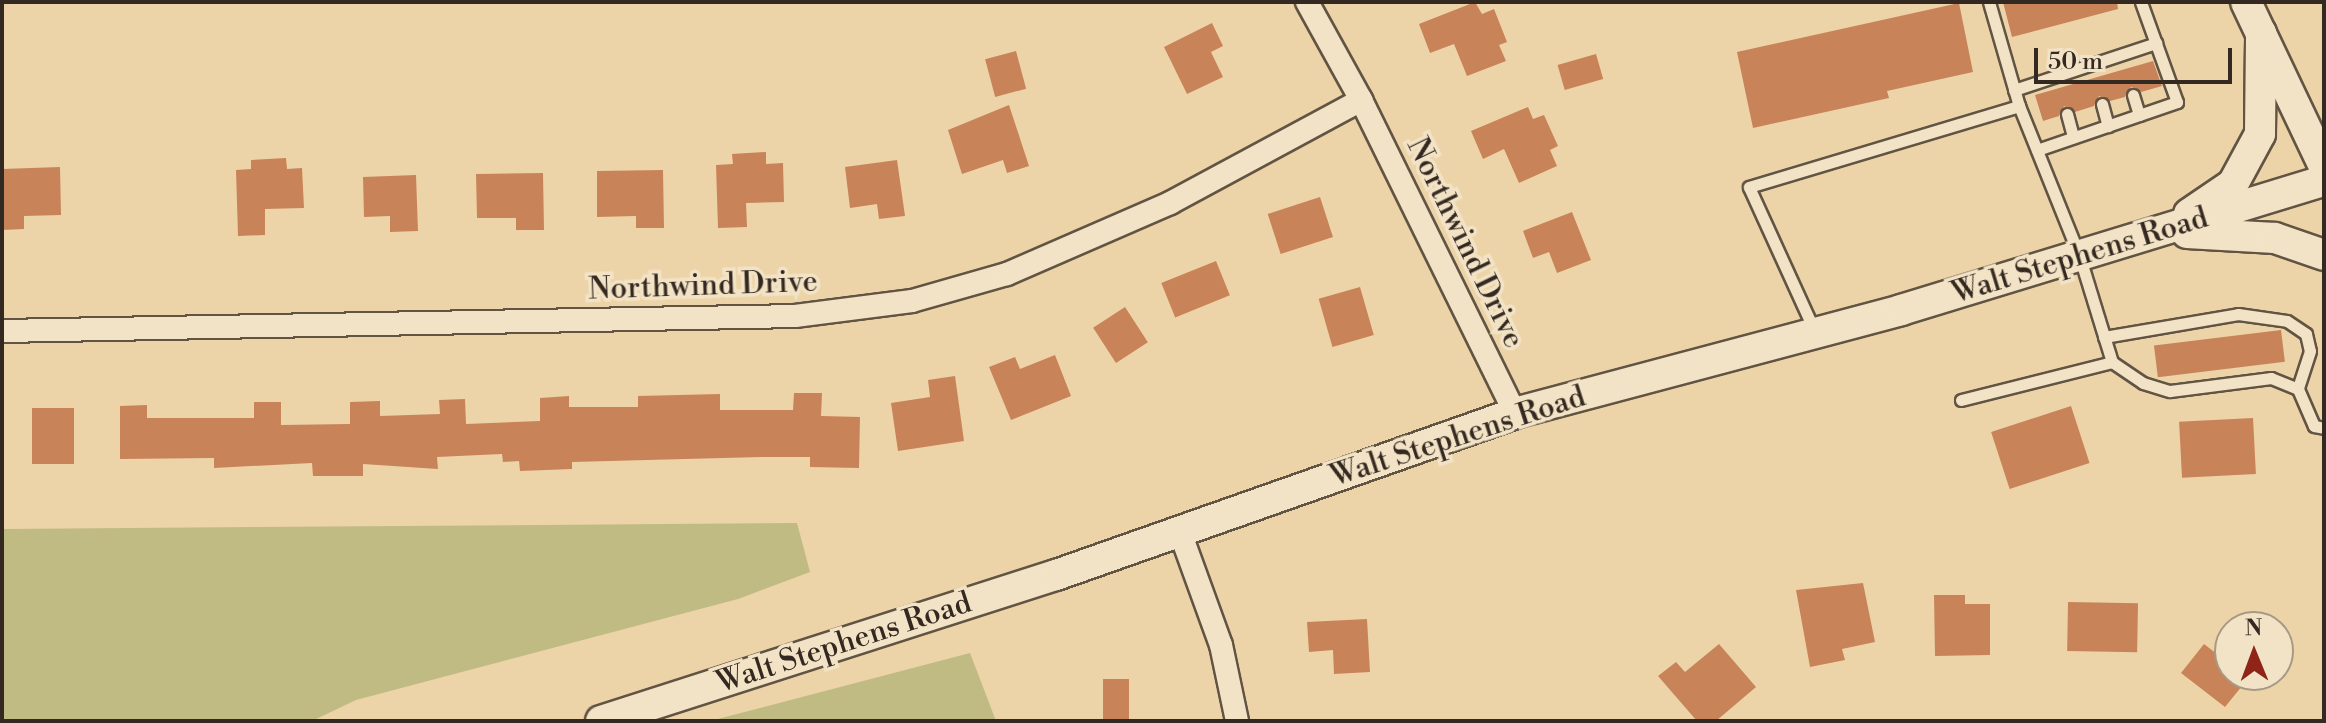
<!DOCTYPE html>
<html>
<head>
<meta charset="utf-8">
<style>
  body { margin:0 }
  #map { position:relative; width:2326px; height:723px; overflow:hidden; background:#ecd4a8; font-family:"Libre Bodoni",serif }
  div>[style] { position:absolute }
  .green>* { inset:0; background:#bfbb83 }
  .building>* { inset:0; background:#c98359; transform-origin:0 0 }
  .roads { filter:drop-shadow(2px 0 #625443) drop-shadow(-2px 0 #625443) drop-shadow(0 2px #625443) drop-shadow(0 -2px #625443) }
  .lane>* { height:11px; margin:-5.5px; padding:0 5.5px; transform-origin:5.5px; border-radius:5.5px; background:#f3e3c6 }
  .street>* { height:22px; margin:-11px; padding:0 11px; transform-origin:11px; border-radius:11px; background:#f3e3c6 }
  .secondary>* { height:30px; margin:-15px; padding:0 15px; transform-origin:15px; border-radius:15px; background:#f3e3c6 }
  span { translate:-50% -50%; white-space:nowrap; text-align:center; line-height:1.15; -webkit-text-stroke:7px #f3e3c6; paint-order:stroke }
  .street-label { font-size:30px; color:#342921 }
  .frame { position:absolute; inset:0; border:4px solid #342921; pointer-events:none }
  .north { position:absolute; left:2214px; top:611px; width:80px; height:80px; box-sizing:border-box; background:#f3e3c6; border:2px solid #a79984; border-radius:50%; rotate:359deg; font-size:22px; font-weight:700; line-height:32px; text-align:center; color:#342921 }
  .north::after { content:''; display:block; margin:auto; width:28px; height:36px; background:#8f2418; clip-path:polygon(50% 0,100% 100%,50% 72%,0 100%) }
  .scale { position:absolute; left:2034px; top:48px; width:198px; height:36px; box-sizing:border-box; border:4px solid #342921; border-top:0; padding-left:10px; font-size:24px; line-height:28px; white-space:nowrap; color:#342921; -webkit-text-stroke:6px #f3e3c6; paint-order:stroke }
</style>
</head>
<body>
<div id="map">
  <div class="green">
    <div style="clip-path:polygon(797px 523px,810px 572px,738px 599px,356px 700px,312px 721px,2px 721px,2px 529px)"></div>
    <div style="clip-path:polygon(970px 653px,996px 721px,710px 721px)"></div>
  </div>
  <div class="building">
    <div style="clip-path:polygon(1475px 2px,1482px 14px,1494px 9px,1507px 42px,1499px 45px,1506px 61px,1467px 76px,1454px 44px,1430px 53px,1419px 24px)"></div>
    <div style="clip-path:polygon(2003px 2px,2117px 2px,2118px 9px,2012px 37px)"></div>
    <div style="clip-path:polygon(1959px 3px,1973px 72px,1887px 91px,1889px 98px,1753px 128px,1737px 52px)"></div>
    <div style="clip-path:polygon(1212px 23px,1223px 46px,1211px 52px,1223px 77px,1187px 94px,1164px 47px)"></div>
    <div style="left:1016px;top:51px;width:39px;height:32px;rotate:75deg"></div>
    <div style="left:1596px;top:54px;width:26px;height:40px;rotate:74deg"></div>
    <div style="clip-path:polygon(2153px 61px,2162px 86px,2141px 92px,2131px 87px,2125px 97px,2110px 101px,2099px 96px,2094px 106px,2075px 112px,2064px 106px,2059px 116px,2043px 121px,2035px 95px)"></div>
    <div style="clip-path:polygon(1009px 105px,1029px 166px,1007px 173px,1003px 160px,962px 174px,948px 130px)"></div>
    <div style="clip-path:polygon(1528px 107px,1533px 119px,1544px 115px,1558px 146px,1550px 150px,1557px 166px,1519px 183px,1504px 149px,1483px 159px,1471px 131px)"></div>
    <div style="clip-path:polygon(766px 152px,766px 164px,783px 163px,784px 202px,746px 203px,747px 227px,718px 228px,716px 165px,733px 164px,732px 154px)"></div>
    <div style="clip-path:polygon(286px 158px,287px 169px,302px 168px,304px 208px,265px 209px,265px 235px,238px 236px,236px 170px,251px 169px,251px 160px)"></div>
    <div style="clip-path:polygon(897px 160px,905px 216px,879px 219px,877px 204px,850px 208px,845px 167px)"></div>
    <div style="clip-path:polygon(60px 167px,61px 215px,24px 216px,24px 229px,2px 230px,2px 169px)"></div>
    <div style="clip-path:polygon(663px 170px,664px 228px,636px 228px,636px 216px,597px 217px,597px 171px)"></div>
    <div style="clip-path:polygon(543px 173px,544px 230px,516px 230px,516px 218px,477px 218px,476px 174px)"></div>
    <div style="clip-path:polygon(416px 175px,418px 231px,390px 232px,390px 216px,364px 217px,363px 177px)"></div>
    <div style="left:1320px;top:197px;width:42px;height:55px;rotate:72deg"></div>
    <div style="clip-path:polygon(1572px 212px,1591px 260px,1557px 273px,1549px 252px,1533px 258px,1523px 231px)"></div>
    <div style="left:1216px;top:261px;width:37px;height:59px;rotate:68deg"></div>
    <div style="left:1360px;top:287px;width:50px;height:43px;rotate:74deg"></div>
    <div style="left:1125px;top:307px;width:42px;height:38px;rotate:57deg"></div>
    <div style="left:2281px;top:330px;width:32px;height:128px;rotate:83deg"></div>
    <div style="clip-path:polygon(1055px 355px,1071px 396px,1011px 420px,989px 367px,1015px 357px,1020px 369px)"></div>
    <div style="clip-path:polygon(955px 376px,964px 441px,898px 451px,891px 403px,930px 397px,928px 380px)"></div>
    <div style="clip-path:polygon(794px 393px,822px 393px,821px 416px,860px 417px,859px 468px,810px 467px,810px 457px,761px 457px,572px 462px,572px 469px,520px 471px,519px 461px,503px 462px,502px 454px,437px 457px,438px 469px,363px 464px,363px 476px,313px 476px,312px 463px,214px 468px,214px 458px,120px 459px,120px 406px,147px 405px,147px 418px,254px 418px,254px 402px,281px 402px,281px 425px,350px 424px,350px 402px,380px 401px,380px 416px,440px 414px,439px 400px,465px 399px,466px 424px,540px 421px,540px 398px,569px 396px,569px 407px,638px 407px,638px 396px,720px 394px,720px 410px,793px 410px)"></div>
    <div style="left:2071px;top:406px;width:60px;height:84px;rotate:72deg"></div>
    <div style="left:32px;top:408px;width:42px;height:56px"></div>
    <div style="left:2253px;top:418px;width:56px;height:74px;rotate:87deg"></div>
    <div style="clip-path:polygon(1863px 583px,1875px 642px,1842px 649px,1845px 660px,1810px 667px,1796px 590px)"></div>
    <div style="clip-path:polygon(1934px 595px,1965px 595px,1965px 604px,1990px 604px,1990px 655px,1935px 656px)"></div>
    <div style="left:2068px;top:602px;width:70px;height:49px;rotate:1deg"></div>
    <div style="clip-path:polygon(1367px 619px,1370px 672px,1334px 674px,1333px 650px,1309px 652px,1307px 622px)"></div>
    <div style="clip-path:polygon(1719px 644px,1756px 687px,1716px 721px,1697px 721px,1658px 676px,1676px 662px,1685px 672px)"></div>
    <div style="clip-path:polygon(2204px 644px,2230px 664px,2230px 675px,2251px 675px,2225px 707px,2181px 673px)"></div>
    <div style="left:1103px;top:679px;width:26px;height:42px"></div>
  </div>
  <div class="roads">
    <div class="lane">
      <div style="left:2014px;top:90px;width:150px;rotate:-18.3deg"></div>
      <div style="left:2133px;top:95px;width:21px;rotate:73deg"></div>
      <div style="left:2102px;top:104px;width:23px;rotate:75deg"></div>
      <div style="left:2067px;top:114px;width:24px;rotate:75deg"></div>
      <div style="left:2037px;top:150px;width:148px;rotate:-18.9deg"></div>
      <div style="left:2177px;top:102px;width:106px;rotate:-109.8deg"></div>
      <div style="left:1815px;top:332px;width:159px;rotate:-114.5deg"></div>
      <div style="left:1749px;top:187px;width:282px;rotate:-16.7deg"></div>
      <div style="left:2019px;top:106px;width:108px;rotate:-106.1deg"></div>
      <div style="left:2104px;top:337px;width:136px;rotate:-9.7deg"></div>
      <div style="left:2238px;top:314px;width:49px;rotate:8.1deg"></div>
      <div style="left:2287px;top:321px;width:23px;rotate:34deg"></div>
      <div style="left:2306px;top:334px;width:17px;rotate:77deg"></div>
      <div style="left:2310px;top:351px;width:40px;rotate:108deg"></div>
      <div style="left:2112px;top:362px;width:37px;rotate:34deg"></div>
      <div style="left:2143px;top:383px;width:28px;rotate:17deg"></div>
      <div style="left:2170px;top:391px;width:102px;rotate:-7.3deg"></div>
      <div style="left:2271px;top:378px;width:29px;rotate:22deg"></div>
      <div style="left:2298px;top:389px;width:40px;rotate:66.6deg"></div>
      <div style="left:2314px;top:426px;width:10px;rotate:11deg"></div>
      <div style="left:1961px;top:400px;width:156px;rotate:-14.1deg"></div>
      <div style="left:2112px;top:362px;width:112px;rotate:-107.1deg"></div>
      <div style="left:2079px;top:255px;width:161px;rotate:-111.9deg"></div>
    </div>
    <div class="street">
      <div style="left:1307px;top:2px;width:112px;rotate:61.1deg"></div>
      <div style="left:1361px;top:100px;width:349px;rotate:63.8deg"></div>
      <div style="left:2px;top:331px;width:793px;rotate:-1.08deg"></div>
      <div style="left:795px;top:316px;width:118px;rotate:-7.3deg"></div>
      <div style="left:912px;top:301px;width:99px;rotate:-15.9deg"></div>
      <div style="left:1007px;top:274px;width:178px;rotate:-23.5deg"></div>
      <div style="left:1170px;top:203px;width:217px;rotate:-28.3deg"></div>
      <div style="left:1180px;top:532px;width:120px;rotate:70.1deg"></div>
      <div style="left:1221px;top:645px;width:78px;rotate:78.1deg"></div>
    </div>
    <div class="secondary">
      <div style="left:2246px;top:2px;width:182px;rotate:64.6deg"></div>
      <div style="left:2189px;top:214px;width:53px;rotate:-34.3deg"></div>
      <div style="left:2233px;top:184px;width:57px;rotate:-61.6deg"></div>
      <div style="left:2260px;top:134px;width:101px;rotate:-89.4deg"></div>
      <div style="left:2187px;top:233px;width:88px;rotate:3.3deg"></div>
      <div style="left:2275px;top:238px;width:52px;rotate:19.1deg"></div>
      <div style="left:601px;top:721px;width:478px;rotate:-17.8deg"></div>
      <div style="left:1056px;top:575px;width:487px;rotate:-19.4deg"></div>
      <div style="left:1515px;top:413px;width:400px;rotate:-14.9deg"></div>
      <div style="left:1901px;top:310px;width:442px;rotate:-17deg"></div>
    </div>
  </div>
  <div class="street-label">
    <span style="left:1465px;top:243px;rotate:64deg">Northwind Drive</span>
    <span style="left:2080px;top:256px;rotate:-17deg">Walt Stephens Road</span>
    <span style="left:703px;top:286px;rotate:-2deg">Northwind Drive</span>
    <span style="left:1458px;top:437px;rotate:-18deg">Walt Stephens Road</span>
    <span style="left:844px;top:643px;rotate:-18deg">Walt Stephens Road</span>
  </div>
  <div class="frame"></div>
  <div class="north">N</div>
  <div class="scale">50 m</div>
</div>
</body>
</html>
